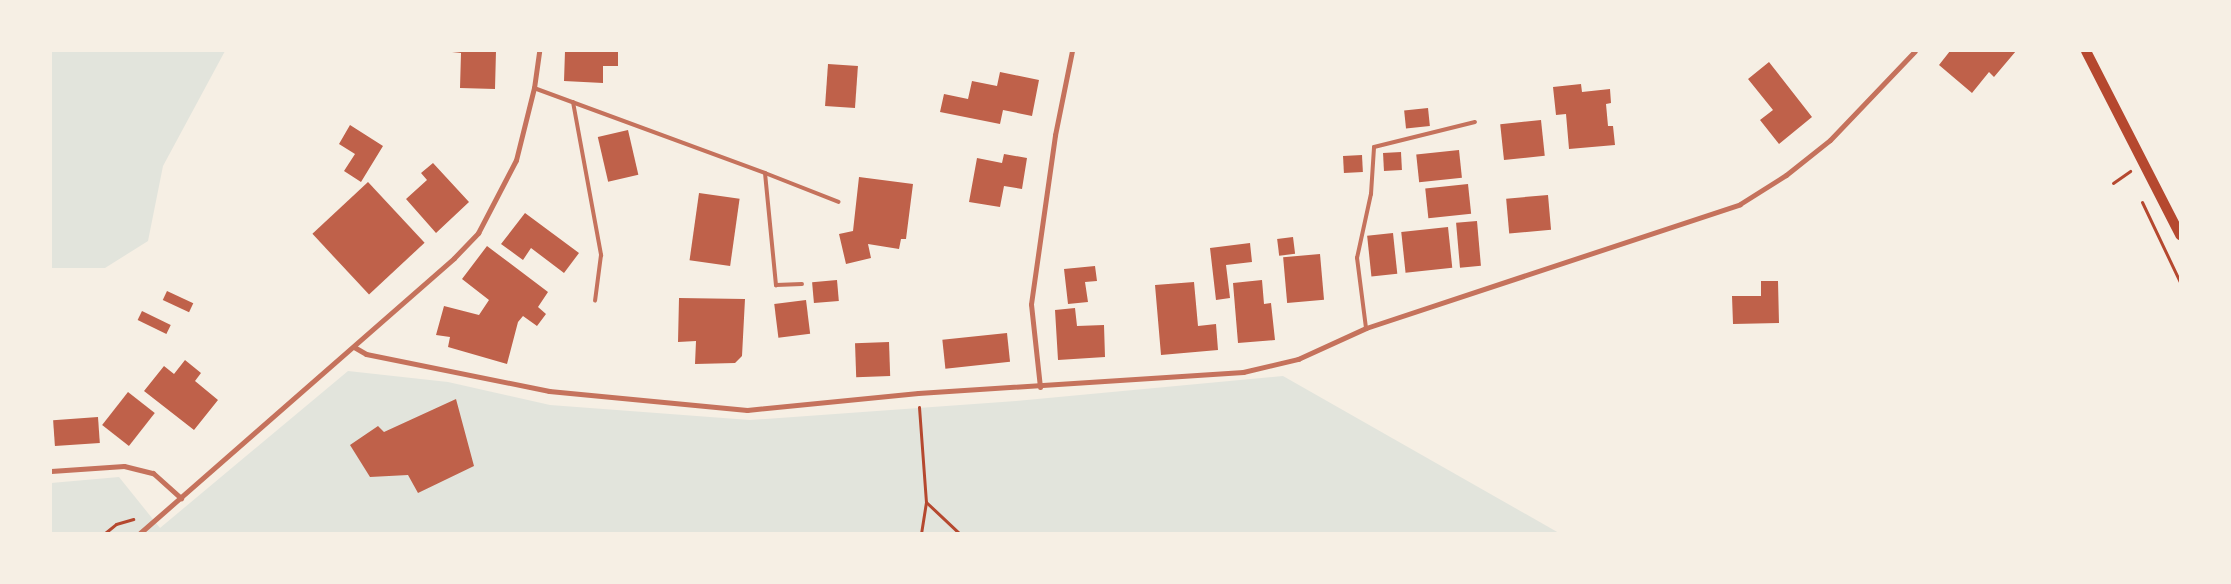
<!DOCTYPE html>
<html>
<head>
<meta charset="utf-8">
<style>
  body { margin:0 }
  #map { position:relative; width:2231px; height:584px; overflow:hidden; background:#f6efe4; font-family:Bitter,serif }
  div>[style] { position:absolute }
  .green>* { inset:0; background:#e2e4dc }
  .building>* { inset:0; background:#bf614a; transform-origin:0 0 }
  .path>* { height:3px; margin:-1.5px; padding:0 1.5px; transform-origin:1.5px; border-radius:1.5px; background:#b5482f }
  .service>* { height:4px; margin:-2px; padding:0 2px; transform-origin:2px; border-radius:2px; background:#c5725c }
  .minor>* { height:5px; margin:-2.5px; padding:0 2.5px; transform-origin:2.5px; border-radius:2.5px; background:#c5725c }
  .secondary>* { height:10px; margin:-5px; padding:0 5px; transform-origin:5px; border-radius:5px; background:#b5482f }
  span { translate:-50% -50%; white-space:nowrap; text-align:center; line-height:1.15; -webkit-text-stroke:4px #f6efe4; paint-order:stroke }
  .frame { position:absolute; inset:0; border:52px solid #f6efe4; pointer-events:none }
</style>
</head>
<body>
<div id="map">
  <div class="green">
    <div style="clip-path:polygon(51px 51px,225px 51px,163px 166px,148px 241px,105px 268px,51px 268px)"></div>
    <div style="clip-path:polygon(348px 371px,448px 382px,550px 405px,750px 420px,1016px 401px,1283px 376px,1559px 533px,51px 533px,51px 483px,119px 477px,160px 528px)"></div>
  </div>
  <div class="building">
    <div style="clip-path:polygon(443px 51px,496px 51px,495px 89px,460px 88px,461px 53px)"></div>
    <div style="clip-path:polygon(565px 51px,618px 51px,618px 66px,603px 66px,603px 83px,564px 81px)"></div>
    <div style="clip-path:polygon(1950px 51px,2016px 51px,1994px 77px,1989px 72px,1972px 93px,1939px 65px)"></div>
    <div style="clip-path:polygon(1769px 62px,1812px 117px,1779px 144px,1760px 120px,1773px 110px,1748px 79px)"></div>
    <div style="left:828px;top:64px;width:30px;height:42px;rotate:4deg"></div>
    <div style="clip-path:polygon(1000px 72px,1039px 80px,1032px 116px,1003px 110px,1000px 124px,940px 112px,944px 94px,968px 99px,972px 81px,997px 86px)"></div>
    <div style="clip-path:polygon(1581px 84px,1582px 92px,1610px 89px,1611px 103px,1606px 104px,1608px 126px,1613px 126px,1615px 145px,1569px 149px,1566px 114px,1556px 115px,1553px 87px)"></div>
    <div style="left:1428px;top:108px;width:18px;height:24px;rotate:84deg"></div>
    <div style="left:1541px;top:120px;width:36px;height:41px;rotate:84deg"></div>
    <div style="clip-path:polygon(350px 125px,383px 146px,361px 182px,344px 171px,355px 154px,339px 144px)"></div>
    <div style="left:628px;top:130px;width:46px;height:31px;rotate:77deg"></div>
    <div style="left:1459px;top:150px;width:28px;height:43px;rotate:84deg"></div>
    <div style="left:1401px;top:152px;width:18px;height:18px;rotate:87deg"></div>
    <div style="clip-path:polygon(1004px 154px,1027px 158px,1022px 189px,1004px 186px,1000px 207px,969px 202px,977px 158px,1002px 163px)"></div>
    <div style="left:1362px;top:155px;width:17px;height:19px;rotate:87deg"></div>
    <div style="clip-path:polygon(433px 163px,469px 202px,436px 233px,406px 199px,427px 180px,421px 173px)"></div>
    <div style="clip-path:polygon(859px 177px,913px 184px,906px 239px,901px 239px,899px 249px,868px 244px,871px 258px,846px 264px,839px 234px,853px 231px)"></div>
    <div style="left:368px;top:182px;width:83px;height:76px;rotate:47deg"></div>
    <div style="left:1468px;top:184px;width:30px;height:43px;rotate:84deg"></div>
    <div style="left:699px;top:193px;width:41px;height:68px;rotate:8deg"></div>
    <div style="left:1548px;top:195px;width:35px;height:42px;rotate:85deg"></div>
    <div style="clip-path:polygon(525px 213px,579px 253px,564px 273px,531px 248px,523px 260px,501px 244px)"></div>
    <div style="left:1477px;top:221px;width:45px;height:21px;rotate:85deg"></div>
    <div style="left:1448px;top:227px;width:41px;height:47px;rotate:84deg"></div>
    <div style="left:1393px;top:233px;width:41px;height:26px;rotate:84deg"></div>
    <div style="left:1293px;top:237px;width:17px;height:16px;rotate:83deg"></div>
    <div style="clip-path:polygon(1250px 243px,1252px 262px,1226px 265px,1230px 298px,1216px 300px,1210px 248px)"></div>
    <div style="clip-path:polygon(487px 246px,548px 292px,538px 307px,546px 314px,537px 326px,523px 316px,518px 322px,507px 364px,448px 347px,450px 337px,436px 335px,444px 306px,479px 315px,489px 300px,462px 279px)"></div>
    <div style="left:1320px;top:254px;width:46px;height:37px;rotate:85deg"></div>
    <div style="clip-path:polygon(1095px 266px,1097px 281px,1085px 282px,1088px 302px,1068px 304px,1064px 269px)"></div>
    <div style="left:837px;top:280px;width:21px;height:25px;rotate:85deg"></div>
    <div style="clip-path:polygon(1262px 280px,1264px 304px,1271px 303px,1275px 340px,1238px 343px,1233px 283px)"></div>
    <div style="clip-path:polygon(1761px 281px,1778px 281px,1779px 323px,1733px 324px,1732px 296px,1761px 296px)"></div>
    <div style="clip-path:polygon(1194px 282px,1198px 326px,1216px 324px,1218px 350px,1161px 355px,1155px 285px)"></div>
    <div style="left:167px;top:291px;width:29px;height:10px;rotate:25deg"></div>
    <div style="clip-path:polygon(679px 298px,745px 299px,742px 356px,735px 363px,695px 364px,696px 341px,678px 342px)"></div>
    <div style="left:806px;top:300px;width:34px;height:32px;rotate:83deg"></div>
    <div style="clip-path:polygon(1075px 308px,1077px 326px,1104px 325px,1105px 357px,1058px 360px,1055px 310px)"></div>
    <div style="left:142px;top:311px;width:32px;height:10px;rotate:26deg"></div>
    <div style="left:1007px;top:333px;width:29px;height:65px;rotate:84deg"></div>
    <div style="left:889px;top:342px;width:34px;height:34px;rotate:88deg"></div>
    <div style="clip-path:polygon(185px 360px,201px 373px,195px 381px,218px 400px,194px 430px,144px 391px,164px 366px,174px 374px)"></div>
    <div style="left:128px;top:392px;width:34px;height:42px;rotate:38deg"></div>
    <div style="clip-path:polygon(456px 399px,474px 466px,418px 493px,408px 475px,370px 477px,350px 445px,378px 426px,384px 432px)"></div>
    <div style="left:98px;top:417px;width:26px;height:45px;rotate:86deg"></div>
  </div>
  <div class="path">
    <div style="left:2113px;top:183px;width:21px;rotate:-35deg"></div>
    <div style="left:2142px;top:202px;width:89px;rotate:64.6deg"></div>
    <div style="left:919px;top:407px;width:95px;rotate:85.8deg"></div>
    <div style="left:926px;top:502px;width:31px;rotate:99deg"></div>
    <div style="left:926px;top:502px;width:45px;rotate:43.2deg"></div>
    <div style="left:105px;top:533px;width:14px;rotate:-39deg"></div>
    <div style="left:116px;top:524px;width:18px;rotate:-16deg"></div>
  </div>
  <div class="service">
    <div style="left:534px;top:88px;width:246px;rotate:20.2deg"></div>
    <div style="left:765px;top:173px;width:113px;rotate:84.4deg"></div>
    <div style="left:776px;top:285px;width:26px;rotate:-2deg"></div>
    <div style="left:573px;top:102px;width:156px;rotate:79.6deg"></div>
    <div style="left:601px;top:255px;width:46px;rotate:97.4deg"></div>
    <div style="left:765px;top:173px;width:79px;rotate:21.4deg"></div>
    <div style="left:1366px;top:328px;width:71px;rotate:-97.3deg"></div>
    <div style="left:1357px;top:258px;width:66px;rotate:-77.7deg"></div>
    <div style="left:1371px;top:194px;width:47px;rotate:-86.3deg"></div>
    <div style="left:1374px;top:147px;width:104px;rotate:-13.9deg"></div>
  </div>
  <div class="minor">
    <div style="left:354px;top:347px;width:14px;rotate:30deg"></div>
    <div style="left:366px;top:354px;width:187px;rotate:11.4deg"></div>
    <div style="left:549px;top:391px;width:199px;rotate:5.5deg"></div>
    <div style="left:747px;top:410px;width:172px;rotate:-5.7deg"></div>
    <div style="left:918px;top:393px;width:326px;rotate:-3.7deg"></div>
    <div style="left:1243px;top:372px;width:57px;rotate:-13.3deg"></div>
    <div style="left:1298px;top:359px;width:75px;rotate:-24.5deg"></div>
    <div style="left:1366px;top:328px;width:394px;rotate:-18.3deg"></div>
    <div style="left:1740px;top:204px;width:54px;rotate:-32.2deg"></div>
    <div style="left:1786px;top:175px;width:56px;rotate:-38.5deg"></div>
    <div style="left:1830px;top:140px;width:123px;rotate:-46.3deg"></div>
    <div style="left:1040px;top:387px;width:83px;rotate:-96.2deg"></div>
    <div style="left:1031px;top:304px;width:171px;rotate:-81.9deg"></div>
    <div style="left:1055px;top:135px;width:86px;rotate:-78.6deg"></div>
    <div style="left:51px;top:471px;width:73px;rotate:-3.9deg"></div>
    <div style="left:124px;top:466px;width:30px;rotate:14deg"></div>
    <div style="left:153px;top:473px;width:38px;rotate:42deg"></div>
    <div style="left:140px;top:533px;width:417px;rotate:-41.2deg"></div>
    <div style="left:454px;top:258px;width:35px;rotate:-46deg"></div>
    <div style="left:478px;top:233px;width:82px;rotate:-62.5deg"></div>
    <div style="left:516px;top:160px;width:74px;rotate:-76deg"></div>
    <div style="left:534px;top:88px;width:37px;rotate:-82deg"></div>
  </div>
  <div class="secondary">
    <div style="left:2086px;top:51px;width:207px;rotate:62.9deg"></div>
  </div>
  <div class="frame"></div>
</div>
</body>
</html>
